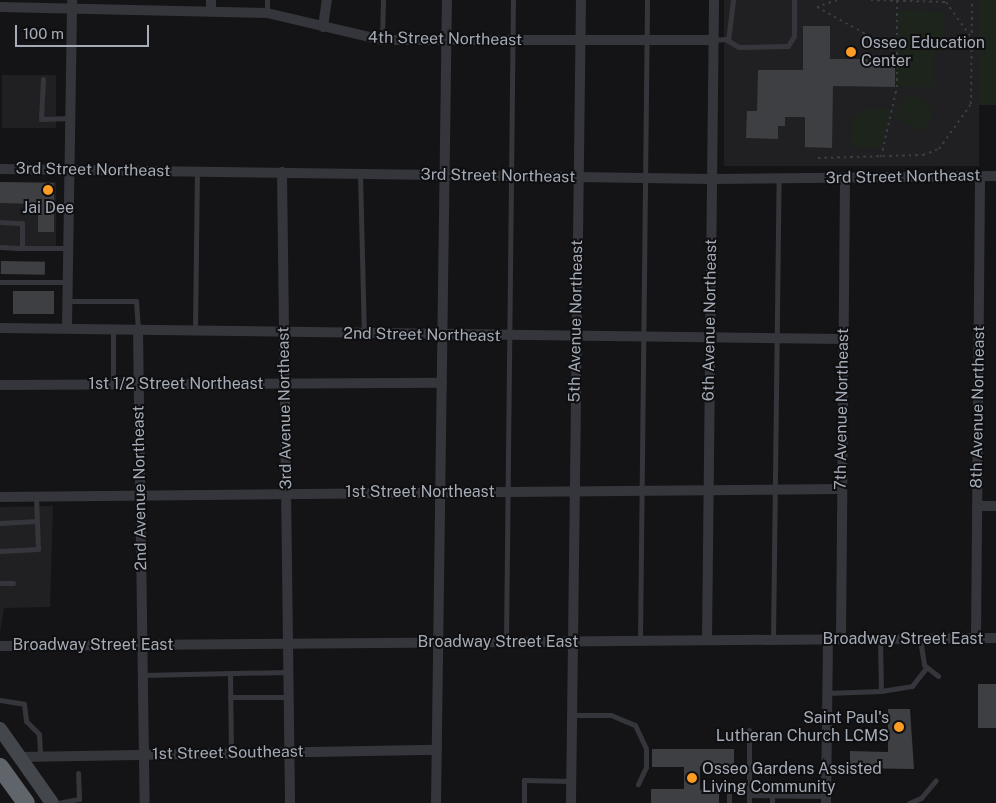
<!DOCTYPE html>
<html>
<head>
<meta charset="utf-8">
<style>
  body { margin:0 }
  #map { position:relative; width:996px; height:803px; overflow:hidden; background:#141416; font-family:"Public Sans",sans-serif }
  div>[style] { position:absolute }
  .built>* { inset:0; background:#202023; transform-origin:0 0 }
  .green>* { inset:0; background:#1c241c; transform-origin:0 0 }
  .building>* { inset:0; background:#3e3f43; transform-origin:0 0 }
  .path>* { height:2px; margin-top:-1px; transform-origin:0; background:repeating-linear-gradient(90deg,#3b3d42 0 2.5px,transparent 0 6.5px) }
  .lane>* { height:5px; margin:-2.5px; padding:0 2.5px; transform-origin:2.5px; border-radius:2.5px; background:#35363b }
  .street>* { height:10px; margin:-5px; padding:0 5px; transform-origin:5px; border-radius:5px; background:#35363b }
  .secondary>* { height:14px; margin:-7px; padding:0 7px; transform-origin:7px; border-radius:7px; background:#43464b }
  .highway>* { height:18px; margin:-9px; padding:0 9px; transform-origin:9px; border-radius:9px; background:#60656c }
  .dots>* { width:14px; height:14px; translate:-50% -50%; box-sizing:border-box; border:2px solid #0f0f11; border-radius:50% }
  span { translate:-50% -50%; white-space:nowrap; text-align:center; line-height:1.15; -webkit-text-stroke:4px #0f0f11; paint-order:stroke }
  .street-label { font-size:16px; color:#a5acb7 }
  .poi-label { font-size:16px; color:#a5acb7 }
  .left { translate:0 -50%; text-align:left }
  .right { translate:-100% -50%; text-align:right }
  .scale { position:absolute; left:15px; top:25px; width:134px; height:22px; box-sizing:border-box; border:2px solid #a5acb7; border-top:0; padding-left:6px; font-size:15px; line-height:18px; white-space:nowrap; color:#a5acb7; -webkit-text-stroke:4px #0f0f11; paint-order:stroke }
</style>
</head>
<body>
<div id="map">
  <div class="built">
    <div style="left:724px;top:0;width:255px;height:166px"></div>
    <div style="left:2px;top:75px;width:54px;height:53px"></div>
    <div style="left:0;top:182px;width:56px;height:64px"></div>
    <div style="clip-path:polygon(53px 506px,50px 607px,4px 608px,0 633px,0 507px)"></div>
  </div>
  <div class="green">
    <div style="left:979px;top:0;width:17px;height:105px"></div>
    <div style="clip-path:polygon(898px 10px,945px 12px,943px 51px,933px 51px,933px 87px,895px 87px)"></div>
    <div style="clip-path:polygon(909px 95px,925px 99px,934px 115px,923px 132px,893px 115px)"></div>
    <div style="clip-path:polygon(864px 109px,886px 109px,890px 113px,882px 149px,851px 147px,852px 121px)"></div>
  </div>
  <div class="building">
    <div style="clip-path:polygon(803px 26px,830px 26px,830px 59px,895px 59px,895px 87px,833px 86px,832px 148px,805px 147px,805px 117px,785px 117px,785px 126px,778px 126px,778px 139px,746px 138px,747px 111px,757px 111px,758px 70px,803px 70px)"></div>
    <div style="clip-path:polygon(0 182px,54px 183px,54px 232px,38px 232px,38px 204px,0 203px)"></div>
    <div style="left:1px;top:261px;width:44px;height:13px;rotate:1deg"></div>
    <div style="left:13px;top:291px;width:41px;height:23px"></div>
    <div style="left:978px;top:684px;width:18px;height:44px"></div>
    <div style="clip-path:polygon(888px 709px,910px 709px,914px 769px,850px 768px,850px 751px,888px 752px)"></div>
    <div style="clip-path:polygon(652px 749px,734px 749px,734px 766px,700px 766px,700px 790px,719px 790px,719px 803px,651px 803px,651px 789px,684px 789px,684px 767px,652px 767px)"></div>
  </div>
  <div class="path">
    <div style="left:837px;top:0;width:21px;rotate:161deg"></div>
    <div style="left:817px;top:7px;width:90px;rotate:29.1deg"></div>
    <div style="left:871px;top:0;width:75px;rotate:1.5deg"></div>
    <div style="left:946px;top:2px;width:43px;rotate:54.5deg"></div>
    <div style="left:881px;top:157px;width:72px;rotate:-77.1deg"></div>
    <div style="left:897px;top:87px;width:87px;rotate:-90deg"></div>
    <div style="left:818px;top:158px;width:105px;rotate:-1.6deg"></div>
    <div style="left:923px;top:155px;width:17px;rotate:-21deg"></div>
    <div style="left:939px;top:149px;width:55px;rotate:-54.6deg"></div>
    <div style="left:971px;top:104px;width:104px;rotate:-89.4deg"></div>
  </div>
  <div class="lane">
    <div style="left:267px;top:0;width:13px;rotate:90deg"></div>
    <div style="left:382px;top:40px;width:40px;rotate:-88.6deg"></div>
    <div style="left:714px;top:40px;width:11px;rotate:-5deg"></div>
    <div style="left:725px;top:39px;width:16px;rotate:30deg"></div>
    <div style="left:739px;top:47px;width:49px;rotate:-1.2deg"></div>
    <div style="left:788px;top:46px;width:12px;rotate:-59deg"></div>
    <div style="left:794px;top:36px;width:36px;rotate:-90deg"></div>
    <div style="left:728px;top:41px;width:41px;rotate:-83deg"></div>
    <div style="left:43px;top:79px;width:40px;rotate:92.9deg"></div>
    <div style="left:41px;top:119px;width:29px;rotate:-2deg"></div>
    <div style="left:360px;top:174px;width:159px;rotate:88.6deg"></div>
    <div style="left:0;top:222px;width:22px;rotate:3deg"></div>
    <div style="left:22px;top:223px;width:25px;rotate:90deg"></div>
    <div style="left:22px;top:248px;width:47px"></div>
    <div style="left:0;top:247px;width:22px;rotate:3deg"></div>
    <div style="left:0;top:282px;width:68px"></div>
    <div style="left:68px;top:301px;width:68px"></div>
    <div style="left:136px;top:301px;width:29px;rotate:86deg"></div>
    <div style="left:195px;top:331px;width:159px;rotate:-89.3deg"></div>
    <div style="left:113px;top:384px;width:54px;rotate:-90deg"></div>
    <div style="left:0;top:523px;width:37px;rotate:-3deg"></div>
    <div style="left:0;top:551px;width:38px;rotate:-3deg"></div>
    <div style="left:38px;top:549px;width:52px;rotate:-92.2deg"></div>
    <div style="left:0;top:583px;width:13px"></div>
    <div style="left:880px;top:639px;width:52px;rotate:88.9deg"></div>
    <div style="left:881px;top:691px;width:31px;rotate:-9deg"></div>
    <div style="left:912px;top:686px;width:23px;rotate:-52deg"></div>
    <div style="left:920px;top:639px;width:26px;rotate:81deg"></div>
    <div style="left:924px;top:665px;width:18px;rotate:38deg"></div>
    <div style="left:640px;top:640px;width:640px;rotate:-89.37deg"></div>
    <div style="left:773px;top:640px;width:462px;rotate:-89.3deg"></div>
    <div style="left:506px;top:642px;width:642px;rotate:-89.38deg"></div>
    <div style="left:230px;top:673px;width:80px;rotate:89.3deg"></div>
    <div style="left:142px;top:675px;width:146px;rotate:-1.2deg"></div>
    <div style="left:827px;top:693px;width:54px;rotate:-2.1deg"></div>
    <div style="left:230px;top:697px;width:59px"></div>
    <div style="left:0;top:700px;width:24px;rotate:9deg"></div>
    <div style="left:24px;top:704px;width:17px;rotate:83deg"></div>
    <div style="left:26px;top:721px;width:18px;rotate:45deg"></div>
    <div style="left:39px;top:734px;width:22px;rotate:87deg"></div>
    <div style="left:572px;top:715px;width:39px"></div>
    <div style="left:611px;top:715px;width:26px;rotate:23deg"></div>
    <div style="left:635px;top:725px;width:26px;rotate:65deg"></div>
    <div style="left:646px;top:749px;width:18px;rotate:90deg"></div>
    <div style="left:646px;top:767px;width:19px;rotate:115deg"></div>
    <div style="left:729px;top:794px;width:9px;rotate:90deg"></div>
    <div style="left:749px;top:795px;width:77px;rotate:0.7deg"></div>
    <div style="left:58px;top:803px;width:21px;rotate:-11deg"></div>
    <div style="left:79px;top:799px;width:26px;rotate:-92deg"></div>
    <div style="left:524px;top:803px;width:23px;rotate:-90deg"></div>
    <div style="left:524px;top:780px;width:47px;rotate:1.2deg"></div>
    <div style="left:749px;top:803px;width:73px;rotate:-90deg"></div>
    <div style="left:772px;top:803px;width:8px;rotate:-90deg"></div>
    <div style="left:909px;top:803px;width:13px;rotate:-23deg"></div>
    <div style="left:921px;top:798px;width:23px;rotate:-50deg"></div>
  </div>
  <div class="street">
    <div style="left:0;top:7px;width:267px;rotate:1.3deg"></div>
    <div style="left:267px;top:13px;width:118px;rotate:13.2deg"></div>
    <div style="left:382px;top:40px;width:332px"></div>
    <div style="left:211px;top:11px;width:11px;rotate:-90deg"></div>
    <div style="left:323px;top:27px;width:27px;rotate:-82deg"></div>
    <div style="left:0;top:169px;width:712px;rotate:0.8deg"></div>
    <div style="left:712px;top:179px;width:284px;rotate:-0.6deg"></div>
    <div style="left:282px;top:172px;width:631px;rotate:89.27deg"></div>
    <div style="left:0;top:328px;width:844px;rotate:0.75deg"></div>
    <div style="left:67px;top:328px;width:328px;rotate:-89.1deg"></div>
    <div style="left:138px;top:330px;width:473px;rotate:89.2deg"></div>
    <div style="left:0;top:385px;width:442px;rotate:-0.3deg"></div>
    <div style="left:0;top:497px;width:841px;rotate:-0.55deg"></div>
    <div style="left:977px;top:506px;width:19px"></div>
    <div style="left:976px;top:638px;width:461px;rotate:-89.5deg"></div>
    <div style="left:841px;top:639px;width:461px;rotate:-89.5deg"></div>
    <div style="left:707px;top:640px;width:640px;rotate:-89.37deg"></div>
    <div style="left:0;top:646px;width:996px;rotate:-0.46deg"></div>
    <div style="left:20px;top:757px;width:417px;rotate:-1deg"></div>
    <div style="left:436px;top:803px;width:803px;rotate:-89.22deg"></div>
    <div style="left:571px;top:803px;width:803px;rotate:-89.29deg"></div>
    <div style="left:826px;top:803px;width:164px;rotate:-89.3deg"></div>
  </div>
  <div class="secondary">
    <div style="left:0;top:729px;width:90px;rotate:54.9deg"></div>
  </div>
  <div class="highway">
    <div style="left:0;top:767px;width:44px;rotate:54.2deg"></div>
  </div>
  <div class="dots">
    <div style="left:851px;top:52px;background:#fc9c25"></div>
    <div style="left:48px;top:190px;background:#fc9c25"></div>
    <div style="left:899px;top:727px;background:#fc9c25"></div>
    <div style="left:692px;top:778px;background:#fc9c25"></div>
  </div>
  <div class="street-label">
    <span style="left:445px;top:39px;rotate:1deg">4th Street Northeast</span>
    <span style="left:93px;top:170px;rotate:1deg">3rd Street Northeast</span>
    <span style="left:498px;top:176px;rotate:1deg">3rd Street Northeast</span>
    <span style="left:903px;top:177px;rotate:-1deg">3rd Street Northeast</span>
    <span style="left:710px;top:320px;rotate:-89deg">6th Avenue Northeast</span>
    <span style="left:576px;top:321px;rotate:-89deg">5th Avenue Northeast</span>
    <span style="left:422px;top:335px;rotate:1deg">2nd Street Northeast</span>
    <span style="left:176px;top:384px">1st 1/2 Street Northeast</span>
    <span style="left:978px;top:407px;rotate:-89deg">8th Avenue Northeast</span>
    <span style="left:285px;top:408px;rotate:-91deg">3rd Avenue Northeast</span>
    <span style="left:842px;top:409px;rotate:-89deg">7th Avenue Northeast</span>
    <span style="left:140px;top:488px;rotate:-91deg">2nd Avenue Northeast</span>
    <span style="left:420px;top:492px">1st Street Northeast</span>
    <span style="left:903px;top:639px">Broadway Street East</span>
    <span style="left:498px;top:642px">Broadway Street East</span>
    <span style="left:93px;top:645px">Broadway Street East</span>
    <span style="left:228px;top:753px;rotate:-1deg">1st Street Southeast</span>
  </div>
  <div class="poi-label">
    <span class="left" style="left:861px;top:52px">Osseo Education<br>Center</span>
    <span style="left:48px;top:208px">Jai Dee</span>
    <span class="right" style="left:889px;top:727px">Saint Paul's<br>Lutheran Church LCMS</span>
    <span class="left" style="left:702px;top:778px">Osseo Gardens Assisted<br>Living Community</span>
  </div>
  <div class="scale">100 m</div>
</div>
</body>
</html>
